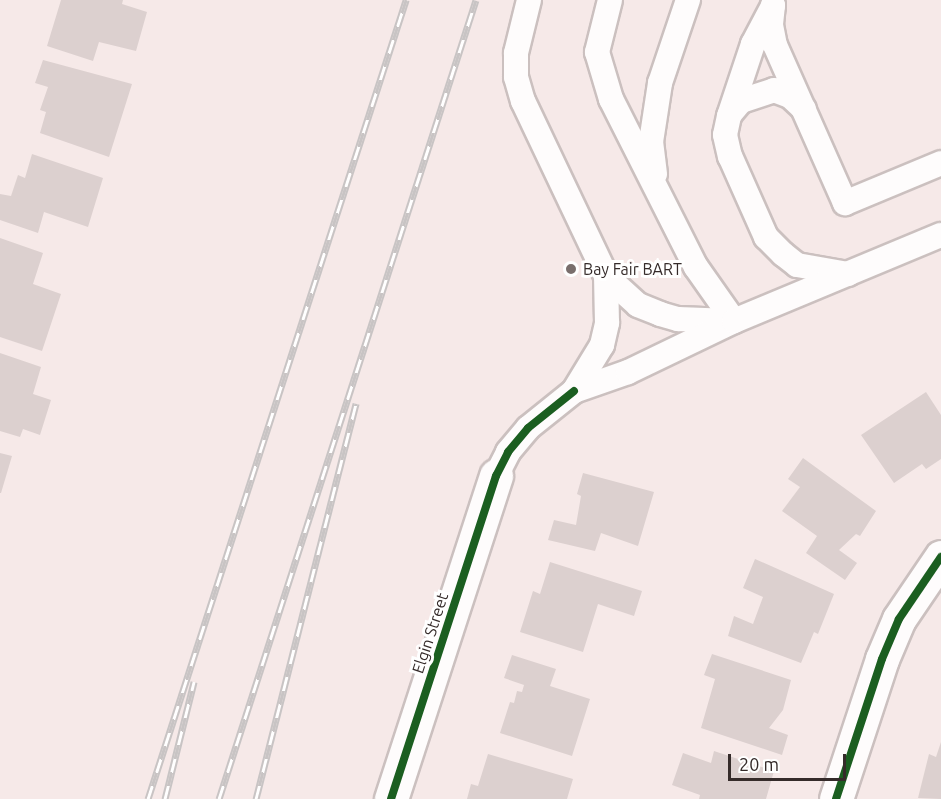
<!DOCTYPE html>
<html>
<head>
<meta charset="utf-8">
<style>
  body { margin:0 }
  #map { position:relative; width:941px; height:799px; overflow:hidden; background:#f6e9e8; font-family:Ubuntu,sans-serif }
  div>[style] { position:absolute }
  .building>* { inset:0; background:#dcd0cf }
  .roads { filter:drop-shadow(2px 0 #cbc0bf) drop-shadow(-2px 0 #cbc0bf) drop-shadow(0 2px #cbc0bf) drop-shadow(0 -2px #cbc0bf) }
  .service>* { height:24px; margin:-12px; padding:0 12px; transform-origin:12px; border-radius:12px; background:#fefcfc }
  .minor>* { height:33px; margin:-16.5px; padding:0 16.5px; transform-origin:16.5px; border-radius:16.5px; background:#fefcfc }
  .rail>* { height:7px; margin-top:-3.5px; transform-origin:0; background:repeating-linear-gradient(90deg,#fff 0 14px,#c8c4c4 0 28px); box-sizing:border-box; border-block:2px solid #c8c4c4 }
  .cycleway>* { height:8px; margin:-4px; padding:0 4px; transform-origin:4px; border-radius:4px; background:#1b5e20 }
  .dots>* { width:16px; height:16px; translate:-50% -50%; box-sizing:border-box; border:3px solid #fff; border-radius:50% }
  span { translate:-50% -50%; white-space:nowrap; text-align:center; line-height:1.15; -webkit-text-stroke:6px #fff; paint-order:stroke }
  .poi-label { font-size:16px; color:#352b2a }
  .left { translate:0 -50%; text-align:left }
  .street-label { font-size:16px; color:#352b2a }
  .scale { position:absolute; left:728px; top:754px; width:118px; height:27px; box-sizing:border-box; border:3px solid #352b2a; border-top:0; padding-left:8px; font-size:18px; line-height:21px; white-space:nowrap; color:#352b2a; -webkit-text-stroke:4px #fff; paint-order:stroke }
</style>
</head>
<body>
<div id="map">
  <div class="building">
    <div style="clip-path:polygon(61px 0,123px 0,122px 4px,147px 12px,136px 51px,99px 42px,93px 61px,47px 46px)"></div>
    <div style="clip-path:polygon(43px 60px,132px 84px,109px 157px,40px 133px,46px 112px,40px 110px,48px 87px,35px 83px)"></div>
    <div style="clip-path:polygon(32px 154px,103px 178px,88px 227px,44px 212px,38px 233px,0 220px,0 194px,11px 196px,18px 175px,25px 178px)"></div>
    <div style="clip-path:polygon(0 238px,43px 253px,33px 284px,61px 294px,42px 351px,0 337px)"></div>
    <div style="clip-path:polygon(0 353px,41px 367px,33px 394px,51px 400px,40px 435px,23px 429px,20px 437px,0 431px)"></div>
    <div style="clip-path:polygon(926px 392px,941px 415px,941px 459px,926px 469px,922px 464px,894px 483px,861px 435px)"></div>
    <div style="clip-path:polygon(0 453px,12px 456px,1px 493px,0 493px)"></div>
    <div style="clip-path:polygon(803px 458px,876px 511px,860px 536px,856px 534px,839px 550px,857px 563px,845px 580px,806px 553px,817px 536px,782px 511px,800px 487px,788px 479px)"></div>
    <div style="clip-path:polygon(583px 473px,654px 492px,638px 546px,601px 533px,595px 551px,548px 540px,554px 520px,576px 525px,581px 496px,577px 494px)"></div>
    <div style="clip-path:polygon(755px 559px,834px 594px,818px 634px,814px 632px,801px 663px,728px 636px,734px 616px,753px 624px,763px 597px,743px 588px)"></div>
    <div style="clip-path:polygon(550px 562px,642px 591px,634px 616px,598px 604px,583px 652px,520px 632px,533px 591px,540px 594px)"></div>
    <div style="clip-path:polygon(712px 654px,791px 680px,783px 710px,769px 728px,788px 735px,782px 755px,701px 728px,715px 679px,704px 675px)"></div>
    <div style="clip-path:polygon(512px 655px,556px 669px,550px 686px,590px 699px,572px 756px,500px 733px,510px 702px,514px 703px,517px 691px,522px 692px,524px 685px,504px 678px)"></div>
    <div style="clip-path:polygon(941px 742px,941px 799px,918px 798px,929px 754px,936px 757px)"></div>
    <div style="clip-path:polygon(714px 751px,774px 771px,766px 799px,699px 799px,700px 795px,672px 785px,683px 753px,711px 763px)"></div>
    <div style="clip-path:polygon(488px 754px,573px 779px,567px 799px,467px 799px,471px 784px,478px 786px)"></div>
  </div>
  <div class="roads">
    <div class="service">
      <div style="left:529px;top:0;width:55px;rotate:103.8deg"></div>
      <div style="left:516px;top:53px;width:24px;rotate:90deg"></div>
      <div style="left:516px;top:77px;width:25px;rotate:74deg"></div>
      <div style="left:523px;top:101px;width:194px;rotate:64.6deg"></div>
      <div style="left:606px;top:276px;width:43px;rotate:42.2deg"></div>
      <div style="left:638px;top:305px;width:24px;rotate:22deg"></div>
      <div style="left:660px;top:314px;width:19px;rotate:16deg"></div>
      <div style="left:678px;top:319px;width:53px;rotate:2.2deg"></div>
      <div style="left:610px;top:0;width:54px;rotate:104deg"></div>
      <div style="left:597px;top:52px;width:49px;rotate:73.4deg"></div>
      <div style="left:611px;top:99px;width:188px;rotate:63.2deg"></div>
      <div style="left:696px;top:267px;width:66px;rotate:54.9deg"></div>
      <div style="left:773px;top:5px;width:20px;rotate:96deg"></div>
      <div style="left:771px;top:25px;width:20px;rotate:79deg"></div>
      <div style="left:775px;top:45px;width:173px;rotate:66.1deg"></div>
      <div style="left:845px;top:203px;width:104px;rotate:-22.6deg"></div>
      <div style="left:773px;top:6px;width:43px;rotate:117.8deg"></div>
      <div style="left:753px;top:44px;width:76px;rotate:108.4deg"></div>
      <div style="left:729px;top:116px;width:19px;rotate:102deg"></div>
      <div style="left:725px;top:135px;width:22px;rotate:77deg"></div>
      <div style="left:730px;top:156px;width:89px;rotate:66deg"></div>
      <div style="left:766px;top:237px;width:24px;rotate:45deg"></div>
      <div style="left:783px;top:254px;width:18px;rotate:38deg"></div>
      <div style="left:797px;top:265px;width:52px;rotate:10deg"></div>
      <div style="left:730px;top:114px;width:17px;rotate:-50deg"></div>
      <div style="left:741px;top:101px;width:35px;rotate:-18deg"></div>
      <div style="left:774px;top:90px;width:17px;rotate:21deg"></div>
      <div style="left:790px;top:96px;width:19px;rotate:43deg"></div>
      <div style="left:655px;top:174px;width:32px;rotate:-97deg"></div>
      <div style="left:651px;top:142px;width:60px;rotate:-81.3deg"></div>
      <div style="left:660px;top:83px;width:88px;rotate:-71.4deg"></div>
      <div style="left:574px;top:391px;width:54px;rotate:-58.7deg"></div>
      <div style="left:602px;top:345px;width:23px;rotate:-77deg"></div>
      <div style="left:607px;top:323px;width:47px;rotate:-91.2deg"></div>
      <div style="left:496px;top:476px;width:27px;rotate:-63deg"></div>
      <div style="left:508px;top:452px;width:31px;rotate:-50deg"></div>
      <div style="left:528px;top:428px;width:59px;rotate:-38.8deg"></div>
      <div style="left:574px;top:391px;width:57px;rotate:-19.4deg"></div>
      <div style="left:628px;top:372px;width:118px;rotate:-25.7deg"></div>
      <div style="left:734px;top:321px;width:224px;rotate:-22.6deg"></div>
    </div>
    <div class="minor">
      <div style="left:391px;top:799px;width:340px;rotate:-72deg"></div>
      <div style="left:836px;top:799px;width:147px;rotate:-71.8deg"></div>
      <div style="left:882px;top:659px;width:43px;rotate:-67deg"></div>
      <div style="left:899px;top:619px;width:75px;rotate:-55.9deg"></div>
    </div>
  </div>
  <div class="rail">
    <div style="left:148px;top:799px;width:840px;rotate:-72.1deg"></div>
    <div style="left:165px;top:799px;width:121px;rotate:-76.1deg"></div>
    <div style="left:219px;top:799px;width:839px;rotate:-72.17deg"></div>
    <div style="left:256px;top:799px;width:408px;rotate:-75.8deg"></div>
  </div>
  <div class="cycleway">
    <div style="left:391px;top:799px;width:340px;rotate:-72deg"></div>
    <div style="left:496px;top:476px;width:27px;rotate:-63deg"></div>
    <div style="left:508px;top:452px;width:31px;rotate:-50deg"></div>
    <div style="left:528px;top:428px;width:59px;rotate:-38.8deg"></div>
    <div style="left:836px;top:799px;width:147px;rotate:-71.8deg"></div>
    <div style="left:882px;top:659px;width:43px;rotate:-67deg"></div>
    <div style="left:899px;top:619px;width:75px;rotate:-55.9deg"></div>
  </div>
  <div class="dots">
    <div style="left:571px;top:269px;background:#796e6c"></div>
  </div>
  <div class="poi-label">
    <span class="left" style="left:583px;top:269px">Bay Fair BART</span>
  </div>
  <div class="street-label">
    <span style="left:430px;top:633px;rotate:-72deg">Elgin Street</span>
  </div>
  <div class="scale">20 m</div>
</div>
</body>
</html>
